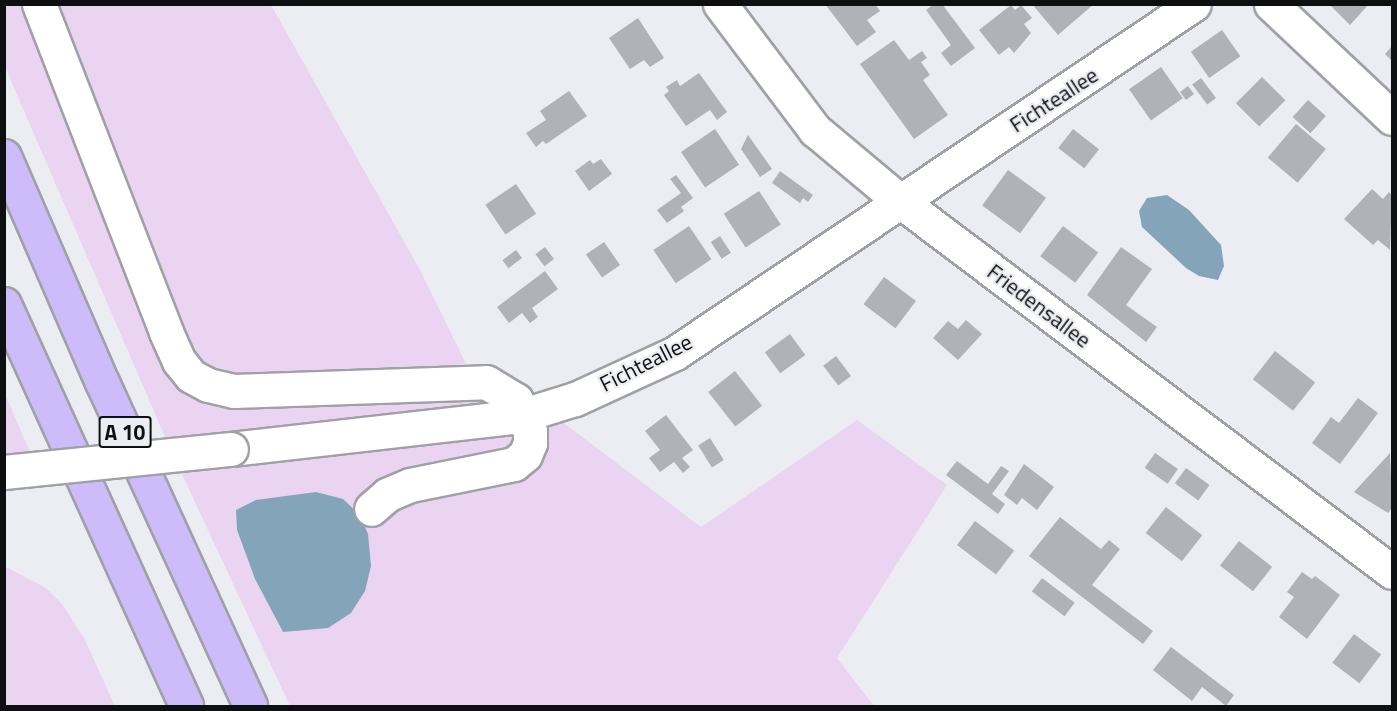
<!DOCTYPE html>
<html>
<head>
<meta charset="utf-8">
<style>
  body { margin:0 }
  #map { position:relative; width:1397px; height:711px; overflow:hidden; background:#ecedf3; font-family:"Titillium Web",sans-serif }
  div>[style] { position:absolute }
  .green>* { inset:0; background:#ead4f1 }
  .water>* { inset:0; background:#84a4ba }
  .building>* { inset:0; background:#afb2b6; transform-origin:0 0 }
  .roads { filter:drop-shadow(2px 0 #a0a1a6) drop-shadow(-2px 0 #a0a1a6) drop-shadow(0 2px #a0a1a6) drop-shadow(0 -2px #a0a1a6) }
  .minor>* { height:33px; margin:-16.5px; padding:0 16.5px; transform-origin:16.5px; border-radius:16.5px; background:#fff }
  .highway>* { height:33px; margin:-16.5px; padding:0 16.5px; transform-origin:16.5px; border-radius:16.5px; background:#cdbbfa }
  .bridges { filter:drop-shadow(2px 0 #a0a1a6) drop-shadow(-2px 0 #a0a1a6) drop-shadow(0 2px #a0a1a6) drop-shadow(0 -2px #a0a1a6) }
  .minor-bridge>* { height:33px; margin:-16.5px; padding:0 16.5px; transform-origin:16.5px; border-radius:16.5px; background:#fff }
  span { translate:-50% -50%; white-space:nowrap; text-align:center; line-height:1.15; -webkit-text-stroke:4.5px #ecedf3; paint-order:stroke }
  .shield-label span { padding:2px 4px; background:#ecedf3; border:2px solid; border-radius:4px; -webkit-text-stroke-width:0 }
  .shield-label { font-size:21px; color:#0e0f10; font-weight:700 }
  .street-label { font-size:22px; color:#0e0f10 }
  .frame { position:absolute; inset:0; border:6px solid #0e0f10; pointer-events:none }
</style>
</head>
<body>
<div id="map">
  <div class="green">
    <div style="clip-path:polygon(evenodd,4px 5px,271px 5px,420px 270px,471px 374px,560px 420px,701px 527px,857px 420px,947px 485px,837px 658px,874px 706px,290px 706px,181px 472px,465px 438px,466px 409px,166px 439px,5px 67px,4px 5px,237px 530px,283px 632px,255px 579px,237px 530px)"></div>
    <div style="clip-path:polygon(5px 394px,30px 452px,5px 454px)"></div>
    <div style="clip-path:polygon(4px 566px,46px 588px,63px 605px,85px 640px,115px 706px,5px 706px)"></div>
  </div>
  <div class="water">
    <div style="clip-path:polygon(1167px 195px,1189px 210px,1221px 245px,1224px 266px,1218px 280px,1199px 276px,1186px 268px,1142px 227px,1139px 211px,1147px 198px)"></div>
    <div style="clip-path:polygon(316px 492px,343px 499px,360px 515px,368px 534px,371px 566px,365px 591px,351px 613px,328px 628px,283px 632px,255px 579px,237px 530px,236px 510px,256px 500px)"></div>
  </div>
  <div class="building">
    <div style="clip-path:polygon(825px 4px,875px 4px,880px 11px,867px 20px,876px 32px,857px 46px)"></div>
    <div style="clip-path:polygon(934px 4px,942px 4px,975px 48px,951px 66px,941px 53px,951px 45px,926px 10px)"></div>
    <div style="clip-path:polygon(1032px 4px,1094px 4px,1058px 35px)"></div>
    <div style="clip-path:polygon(1329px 4px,1369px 4px,1350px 25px)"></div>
    <div style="clip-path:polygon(1011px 5px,1015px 10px,1021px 5px,1032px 18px,1024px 24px,1031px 33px,1014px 53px,1009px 47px,999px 55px,979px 30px)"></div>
    <div style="clip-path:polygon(638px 18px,664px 58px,650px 67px,644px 60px,630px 69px,609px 38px)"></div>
    <div style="left:1222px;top:30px;width:32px;height:38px;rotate:55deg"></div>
    <div style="clip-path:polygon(894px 40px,909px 60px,922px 51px,927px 58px,921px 62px,930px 75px,923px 80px,948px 115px,914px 139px,860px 64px)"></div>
    <div style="clip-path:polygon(1392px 46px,1392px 61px,1385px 54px)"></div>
    <div style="left:1161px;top:67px;width:38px;height:39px;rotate:55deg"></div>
    <div style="clip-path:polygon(699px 73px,727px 112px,717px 120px,710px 110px,686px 126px,664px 95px,669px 91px,666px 87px,677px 80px,680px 86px)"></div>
    <div style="left:1262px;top:77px;width:33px;height:37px;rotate:45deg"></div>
    <div style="left:1201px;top:78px;width:25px;height:11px;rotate:53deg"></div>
    <div style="left:1188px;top:86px;width:10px;height:10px;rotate:53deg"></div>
    <div style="clip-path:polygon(569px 91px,587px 116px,546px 144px,543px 141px,536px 147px,526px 133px,546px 120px,540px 111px)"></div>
    <div style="left:1308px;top:100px;width:24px;height:23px;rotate:42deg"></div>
    <div style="left:1296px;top:124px;width:39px;height:44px;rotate:40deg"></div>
    <div style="left:715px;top:129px;width:43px;height:41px;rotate:56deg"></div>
    <div style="left:1073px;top:129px;width:33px;height:24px;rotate:38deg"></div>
    <div style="clip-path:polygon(748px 135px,772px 169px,760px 177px,741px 149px)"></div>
    <div style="clip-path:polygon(601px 159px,612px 174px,589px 191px,575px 171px,590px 160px,593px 164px)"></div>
    <div style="left:1008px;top:170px;width:47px;height:44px;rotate:36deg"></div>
    <div style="clip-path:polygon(780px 171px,813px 195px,808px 202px,803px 198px,800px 203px,772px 183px)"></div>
    <div style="clip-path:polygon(676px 175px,693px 198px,681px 207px,684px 211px,667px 223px,657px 210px,681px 193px,670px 179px)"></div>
    <div style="left:516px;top:184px;width:36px;height:37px;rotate:56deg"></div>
    <div style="clip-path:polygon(1372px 189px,1383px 199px,1389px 192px,1392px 195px,1390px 250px,1378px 240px,1373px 245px,1344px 219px)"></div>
    <div style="left:759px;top:191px;width:40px;height:42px;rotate:57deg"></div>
    <div style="left:689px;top:226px;width:40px;height:43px;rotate:56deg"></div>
    <div style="left:1063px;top:226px;width:44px;height:38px;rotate:37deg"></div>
    <div style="left:720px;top:236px;width:20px;height:11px;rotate:57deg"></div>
    <div style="left:604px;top:242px;width:28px;height:22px;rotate:55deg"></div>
    <div style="left:545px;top:247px;width:15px;height:12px;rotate:53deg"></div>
    <div style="clip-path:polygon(1121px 247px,1152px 269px,1126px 305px,1157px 327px,1146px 342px,1087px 295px)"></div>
    <div style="left:516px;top:250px;width:10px;height:17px;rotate:53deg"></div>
    <div style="clip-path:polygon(545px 271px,558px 289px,532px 308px,538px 317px,530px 323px,522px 313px,509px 323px,497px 307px)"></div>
    <div style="left:884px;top:277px;width:40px;height:34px;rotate:37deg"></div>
    <div style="clip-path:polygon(966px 320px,982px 334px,958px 360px,933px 338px,948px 321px,958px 329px)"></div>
    <div style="left:790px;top:334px;width:26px;height:31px;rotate:54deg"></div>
    <div style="left:1275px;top:351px;width:51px;height:36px;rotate:38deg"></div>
    <div style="left:836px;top:356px;width:25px;height:16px;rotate:53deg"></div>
    <div style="left:735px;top:371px;width:44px;height:34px;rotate:52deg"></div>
    <div style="clip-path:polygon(1358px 398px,1378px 413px,1340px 464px,1312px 443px,1331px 417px,1339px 423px)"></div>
    <div style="clip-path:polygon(666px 415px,693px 450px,682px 458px,690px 467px,683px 473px,674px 462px,660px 472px,649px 458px,660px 450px,645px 431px)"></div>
    <div style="left:710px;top:438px;width:26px;height:14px;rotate:58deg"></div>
    <div style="left:1155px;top:453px;width:28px;height:18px;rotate:35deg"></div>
    <div style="clip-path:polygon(1390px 453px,1392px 508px,1388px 513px,1354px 492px)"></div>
    <div style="clip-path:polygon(957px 461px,988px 484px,1001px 466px,1009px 471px,992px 494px,1005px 504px,998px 514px,946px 475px)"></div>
    <div style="clip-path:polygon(1024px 464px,1054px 487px,1037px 510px,1022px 498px,1017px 505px,1004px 495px)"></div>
    <div style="left:1186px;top:468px;width:29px;height:19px;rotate:36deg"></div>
    <div style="left:1166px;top:507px;width:46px;height:33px;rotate:38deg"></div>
    <div style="clip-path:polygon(1060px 517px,1101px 549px,1109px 540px,1120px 549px,1092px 585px,1153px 631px,1143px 644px,1029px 556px)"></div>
    <div style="left:975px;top:521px;width:49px;height:30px;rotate:37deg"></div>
    <div style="left:1239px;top:541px;width:42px;height:31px;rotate:38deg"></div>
    <div style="clip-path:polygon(1302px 572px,1312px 579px,1315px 576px,1340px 595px,1307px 639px,1279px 617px,1294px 597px,1287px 592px)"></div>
    <div style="left:1042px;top:578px;width:41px;height:17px;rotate:37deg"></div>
    <div style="left:1354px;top:634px;width:34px;height:36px;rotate:37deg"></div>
    <div style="clip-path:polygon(1171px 647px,1234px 695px,1226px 706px,1202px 687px,1192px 701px,1153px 670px)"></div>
  </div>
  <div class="roads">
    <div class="minor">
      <div style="left:39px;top:4px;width:352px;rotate:68.8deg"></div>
      <div style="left:166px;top:332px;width:32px;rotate:66deg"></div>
      <div style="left:179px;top:361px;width:19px;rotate:51deg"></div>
      <div style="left:191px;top:376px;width:19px;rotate:28deg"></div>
      <div style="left:208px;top:385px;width:27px;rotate:13deg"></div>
      <div style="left:234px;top:391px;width:252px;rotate:-2deg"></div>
      <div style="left:486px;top:382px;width:35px;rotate:31deg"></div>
      <div style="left:516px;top:400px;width:34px;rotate:66deg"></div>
      <div style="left:530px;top:431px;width:12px;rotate:90deg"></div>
      <div style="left:530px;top:443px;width:13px;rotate:113deg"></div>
      <div style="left:525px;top:455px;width:14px;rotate:141deg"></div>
      <div style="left:514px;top:464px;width:106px;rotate:168.6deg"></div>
      <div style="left:410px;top:485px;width:25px;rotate:157deg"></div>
      <div style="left:387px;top:495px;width:21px;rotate:139deg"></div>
      <div style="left:720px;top:4px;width:158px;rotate:53deg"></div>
      <div style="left:815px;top:130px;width:111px;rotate:39.9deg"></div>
      <div style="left:900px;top:201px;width:616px;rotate:37.02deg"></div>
      <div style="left:1271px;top:4px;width:166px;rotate:43.3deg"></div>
      <div style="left:231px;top:449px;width:291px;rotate:-6.5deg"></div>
      <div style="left:520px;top:416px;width:58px;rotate:-17.2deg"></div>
      <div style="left:575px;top:399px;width:110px;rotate:-24.7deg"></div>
      <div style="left:675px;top:353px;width:625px;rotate:-33.92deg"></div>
    </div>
    <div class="highway">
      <div style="left:4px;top:156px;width:246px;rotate:66.6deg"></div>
      <div style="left:102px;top:382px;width:356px;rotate:65.4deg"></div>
      <div style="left:4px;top:304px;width:441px;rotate:65.6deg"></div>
    </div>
  </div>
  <div class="bridges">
    <div class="minor-bridge">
      <div style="left:4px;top:472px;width:228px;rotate:-5.8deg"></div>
    </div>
  </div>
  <div class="shield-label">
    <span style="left:125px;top:432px">A 10</span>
  </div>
  <div class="street-label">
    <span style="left:1054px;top:100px;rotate:-33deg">Fichteallee</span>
    <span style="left:1039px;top:306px;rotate:37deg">Friedensallee</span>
    <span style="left:646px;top:363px;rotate:-27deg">Fichteallee</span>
  </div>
  <div class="frame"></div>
</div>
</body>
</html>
